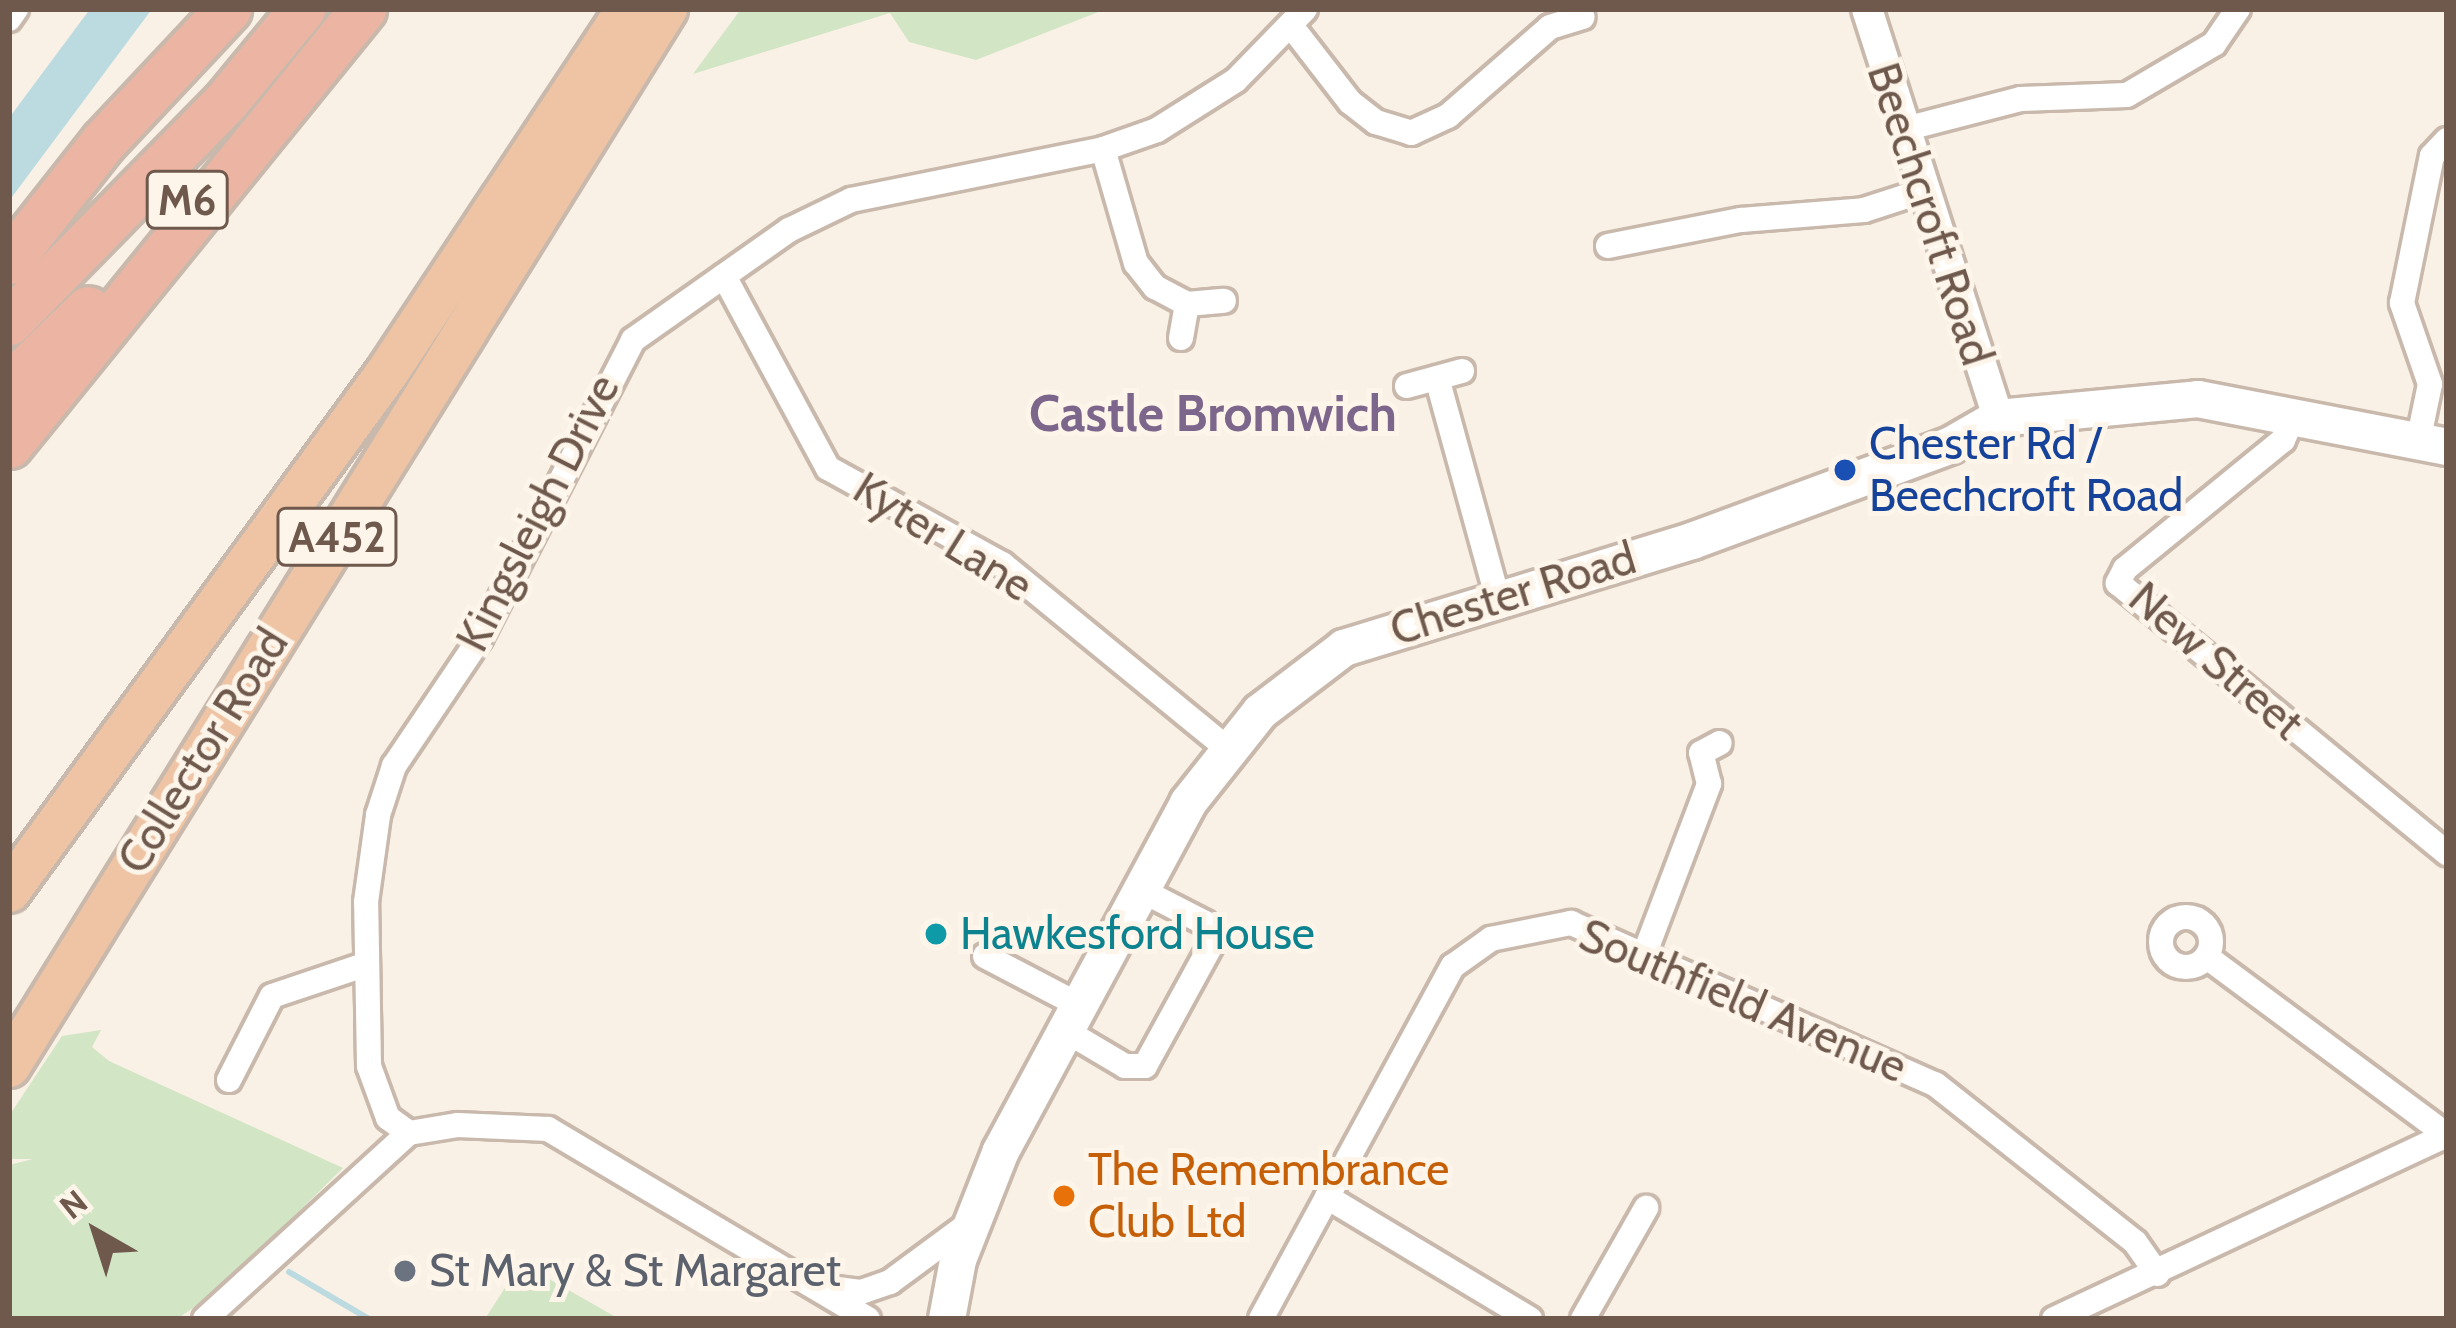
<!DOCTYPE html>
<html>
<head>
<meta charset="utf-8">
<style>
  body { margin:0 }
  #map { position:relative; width:2456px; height:1328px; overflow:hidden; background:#f9f1e5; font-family:Cabin,sans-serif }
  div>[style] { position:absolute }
  .green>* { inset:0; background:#d2e5c5 }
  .water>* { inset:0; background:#bcdbe0 }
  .stream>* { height:6px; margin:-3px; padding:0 3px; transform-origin:3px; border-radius:3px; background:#bcdbe0 }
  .roads { filter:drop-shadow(3px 0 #c9b9ac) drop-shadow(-3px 0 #c9b9ac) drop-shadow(0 3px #c9b9ac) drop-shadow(0 -3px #c9b9ac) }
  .minor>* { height:24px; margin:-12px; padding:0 12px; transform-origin:12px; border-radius:12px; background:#fff }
  .minor>.ring { margin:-12px; padding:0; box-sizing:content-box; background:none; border:24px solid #fff; border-radius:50% }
  .tertiary>* { height:30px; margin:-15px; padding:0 15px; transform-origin:15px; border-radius:15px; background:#fff }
  .secondary>* { height:36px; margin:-18px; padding:0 18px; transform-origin:18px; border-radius:18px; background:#fff }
  .trunk>* { height:42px; margin:-21px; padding:0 21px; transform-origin:21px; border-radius:21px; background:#eec4a4 }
  .motorway>* { height:45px; margin:-22.5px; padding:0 22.5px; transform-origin:22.5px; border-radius:22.5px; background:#ecb5a3 }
  .dots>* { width:33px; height:33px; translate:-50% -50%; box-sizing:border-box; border:6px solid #fdf5ea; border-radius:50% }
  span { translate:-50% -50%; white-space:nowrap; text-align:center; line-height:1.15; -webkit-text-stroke:10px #fdf5ea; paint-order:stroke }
  .shield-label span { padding:3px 9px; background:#fdf5ea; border:3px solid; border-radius:9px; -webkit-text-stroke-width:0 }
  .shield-label { font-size:42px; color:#6f594d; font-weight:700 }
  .street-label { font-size:45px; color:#6f594d }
  .transit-label { font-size:45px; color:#164399 }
  .left { translate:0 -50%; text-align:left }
  .culture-label { font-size:45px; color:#0d838f }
  .food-label { font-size:45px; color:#c56008 }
  .worship-label { font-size:45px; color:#5b616d }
  .quarter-label { font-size:51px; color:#7d668b; font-weight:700 }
  .frame { position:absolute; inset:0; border:12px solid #6f594d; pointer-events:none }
  .north { position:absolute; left:36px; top:1172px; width:120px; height:120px; -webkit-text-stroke:9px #fdf5ea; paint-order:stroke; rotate:321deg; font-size:33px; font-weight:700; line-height:48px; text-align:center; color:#6f594d }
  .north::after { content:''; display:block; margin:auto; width:42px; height:54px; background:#6f594d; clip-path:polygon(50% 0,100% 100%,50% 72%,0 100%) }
</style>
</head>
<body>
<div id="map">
  <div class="green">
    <div style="clip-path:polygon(741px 9px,1106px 9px,976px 60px,909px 42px,890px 13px,693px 74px)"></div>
    <div style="clip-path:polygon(101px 1030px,92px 1047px,109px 1061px,343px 1168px,220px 1289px,177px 1319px,9px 1319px,9px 1165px,33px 1159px,10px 1159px,9px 1116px,62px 1036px)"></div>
    <div style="clip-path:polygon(521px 1263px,614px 1316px,485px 1319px)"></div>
  </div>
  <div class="water">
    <div style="clip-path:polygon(90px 9px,152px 9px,9px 201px,9px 118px)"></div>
  </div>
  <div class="stream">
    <div style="left:289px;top:1272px;width:93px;rotate:30.4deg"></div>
  </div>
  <div class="roads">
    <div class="minor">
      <div style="left:9px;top:19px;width:12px;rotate:-55deg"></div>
      <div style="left:1292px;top:27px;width:95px;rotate:52.3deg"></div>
      <div style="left:1350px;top:102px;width:33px;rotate:38deg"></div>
      <div style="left:1376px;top:122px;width:37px;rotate:17deg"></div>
      <div style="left:1411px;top:133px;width:41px;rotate:-24.7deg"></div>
      <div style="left:1448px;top:116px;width:135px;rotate:-41.1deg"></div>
      <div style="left:1550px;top:27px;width:34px;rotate:-17deg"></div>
      <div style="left:1901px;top:130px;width:124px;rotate:-14.5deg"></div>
      <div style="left:2021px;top:99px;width:106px;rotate:-2.2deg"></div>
      <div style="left:2127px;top:95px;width:101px;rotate:-30.4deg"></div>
      <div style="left:2214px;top:44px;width:42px;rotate:-55.6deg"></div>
      <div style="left:1103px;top:149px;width:119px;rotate:73.9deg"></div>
      <div style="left:1136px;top:263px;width:31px;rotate:52deg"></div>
      <div style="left:1155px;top:287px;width:36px;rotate:28deg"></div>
      <div style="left:1187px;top:304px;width:37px;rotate:-5deg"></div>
      <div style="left:1608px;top:246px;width:136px;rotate:-11.1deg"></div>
      <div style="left:1741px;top:220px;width:123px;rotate:-4.6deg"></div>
      <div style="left:1864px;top:210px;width:62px;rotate:-17.9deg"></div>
      <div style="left:724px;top:276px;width:218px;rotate:61.6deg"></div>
      <div style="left:828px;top:468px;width:199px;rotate:28.9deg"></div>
      <div style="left:1002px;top:564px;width:291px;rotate:39.3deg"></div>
      <div style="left:1181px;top:338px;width:35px;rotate:-80deg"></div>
      <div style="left:1437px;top:378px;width:229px;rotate:74.6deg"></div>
      <div style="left:1407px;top:386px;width:57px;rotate:-15.3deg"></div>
      <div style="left:2295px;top:413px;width:30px;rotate:114deg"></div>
      <div style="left:2283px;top:440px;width:204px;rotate:140.8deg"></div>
      <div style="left:2125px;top:569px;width:16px;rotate:117deg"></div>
      <div style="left:2118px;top:583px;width:426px;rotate:39.4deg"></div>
      <div style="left:2418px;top:442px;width:59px;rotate:-78.3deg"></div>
      <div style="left:2430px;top:384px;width:86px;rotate:-109.1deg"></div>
      <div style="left:2402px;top:303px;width:150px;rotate:-78.5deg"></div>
      <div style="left:2432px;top:156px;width:22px;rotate:-47deg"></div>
      <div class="ring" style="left:2161px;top:917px;width:26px;height:26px"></div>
      <div style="left:1646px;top:950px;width:178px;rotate:-69.2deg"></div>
      <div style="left:1709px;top:784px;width:32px;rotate:-104deg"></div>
      <div style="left:1701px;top:753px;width:21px;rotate:-28deg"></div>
      <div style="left:985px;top:956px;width:102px;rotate:27.6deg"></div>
      <div style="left:2207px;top:957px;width:299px;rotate:36.6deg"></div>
      <div style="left:1061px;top:1028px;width:74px;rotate:30.7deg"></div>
      <div style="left:1125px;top:1066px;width:20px"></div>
      <div style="left:1145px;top:1066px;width:146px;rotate:-61.3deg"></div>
      <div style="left:1215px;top:938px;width:18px;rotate:-124deg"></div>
      <div style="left:1205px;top:923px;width:74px;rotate:-152.7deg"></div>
      <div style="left:229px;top:1080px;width:94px;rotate:-62.9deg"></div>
      <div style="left:272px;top:996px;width:100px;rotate:-18.6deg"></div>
      <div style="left:409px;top:1133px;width:26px;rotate:-144deg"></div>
      <div style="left:388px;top:1118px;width:55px;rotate:-110.1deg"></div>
      <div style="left:369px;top:1066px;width:164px;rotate:-91deg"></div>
      <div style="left:366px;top:902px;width:88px;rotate:-82.1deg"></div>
      <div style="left:378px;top:815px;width:52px;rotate:-71.9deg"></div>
      <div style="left:394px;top:766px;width:154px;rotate:-56.1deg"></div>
      <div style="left:480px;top:638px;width:335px;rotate:-62.8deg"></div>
      <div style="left:633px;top:340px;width:191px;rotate:-35.2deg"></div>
      <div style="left:789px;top:230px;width:69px;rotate:-25.8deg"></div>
      <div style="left:851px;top:200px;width:257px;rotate:-11.4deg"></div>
      <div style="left:1103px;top:149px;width:57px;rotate:-19.4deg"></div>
      <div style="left:1157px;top:130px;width:93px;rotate:-32.3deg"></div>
      <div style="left:1236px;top:80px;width:99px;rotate:-45.8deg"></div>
      <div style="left:1327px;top:1197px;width:237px;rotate:31deg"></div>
      <div style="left:828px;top:1288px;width:33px;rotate:7deg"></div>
      <div style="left:861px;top:1292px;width:31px;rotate:-19deg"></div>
      <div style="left:890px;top:1282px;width:99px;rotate:-36.4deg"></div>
      <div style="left:205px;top:1319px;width:276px;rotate:-42.4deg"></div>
      <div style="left:409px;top:1133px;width:50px;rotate:-9.3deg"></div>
      <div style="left:458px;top:1125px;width:90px;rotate:2.5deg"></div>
      <div style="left:548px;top:1129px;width:372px;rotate:30.7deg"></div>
      <div style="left:1261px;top:1319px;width:402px;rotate:-61.5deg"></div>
      <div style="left:1453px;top:966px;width:47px;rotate:-35.4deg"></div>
      <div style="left:1491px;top:939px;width:82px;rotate:-11.3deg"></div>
      <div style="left:1571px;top:923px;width:398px;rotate:23.9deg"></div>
      <div style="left:1935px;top:1084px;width:255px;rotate:38.3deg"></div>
      <div style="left:2135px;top:1242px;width:39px;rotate:55deg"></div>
      <div style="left:1583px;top:1319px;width:128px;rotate:-60.4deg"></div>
      <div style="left:2054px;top:1319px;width:433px;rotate:-25.1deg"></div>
    </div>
    <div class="tertiary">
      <div style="left:1867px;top:9px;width:429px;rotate:72.2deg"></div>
    </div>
    <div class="secondary">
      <div style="left:947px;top:1319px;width:60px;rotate:-79.4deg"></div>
      <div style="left:958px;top:1260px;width:117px;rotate:-68.5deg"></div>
      <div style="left:1001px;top:1151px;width:395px;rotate:-61.7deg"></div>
      <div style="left:1188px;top:803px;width:116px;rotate:-51.6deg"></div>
      <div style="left:1260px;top:712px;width:106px;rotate:-37.3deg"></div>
      <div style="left:1344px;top:648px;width:364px;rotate:-17.1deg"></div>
      <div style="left:1692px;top:541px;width:276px;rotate:-20.3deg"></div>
      <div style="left:1951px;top:445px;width:54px;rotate:-29.9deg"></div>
      <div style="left:1998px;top:418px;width:201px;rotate:-5.4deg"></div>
      <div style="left:2198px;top:399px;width:254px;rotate:10.9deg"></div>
    </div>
    <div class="trunk">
      <div style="left:9px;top:891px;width:641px;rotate:-53.88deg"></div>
      <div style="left:387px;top:373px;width:437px;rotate:-56.5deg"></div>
      <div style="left:9px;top:1066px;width:1245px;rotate:-58.14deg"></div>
    </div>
    <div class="motorway">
      <div style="left:9px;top:261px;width:152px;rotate:-51.7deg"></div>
      <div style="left:103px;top:142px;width:183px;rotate:-46.8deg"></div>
      <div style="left:9px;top:322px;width:311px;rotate:-45.5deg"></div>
      <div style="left:227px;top:100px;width:118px;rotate:-50.5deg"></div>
      <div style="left:9px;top:386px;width:110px;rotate:-44.3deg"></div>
      <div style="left:9px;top:445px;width:562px;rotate:-50.93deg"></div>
    </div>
  </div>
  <div class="dots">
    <div style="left:1845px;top:470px;background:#1a4fb4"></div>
    <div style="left:936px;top:934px;background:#0f9aa8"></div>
    <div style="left:1064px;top:1196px;background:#e8710a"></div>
    <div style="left:405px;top:1271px;background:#6b7280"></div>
  </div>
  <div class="shield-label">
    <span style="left:187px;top:200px">M6</span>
    <span style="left:337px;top:537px">A452</span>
  </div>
  <div class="street-label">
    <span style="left:1930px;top:214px;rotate:72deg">Beechcroft Road</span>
    <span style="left:538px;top:513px;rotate:-63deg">Kingsleigh Drive</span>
    <span style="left:943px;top:537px;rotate:32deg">Kyter Lane</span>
    <span style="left:1513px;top:594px;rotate:-17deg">Chester Road</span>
    <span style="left:2216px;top:661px;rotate:41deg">New Street</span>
    <span style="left:203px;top:751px;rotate:-58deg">Collector Road</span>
    <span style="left:1743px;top:1001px;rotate:23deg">Southfield Avenue</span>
  </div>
  <div class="transit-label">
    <span class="left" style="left:1869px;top:470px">Chester Rd /<br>Beechcroft Road</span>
  </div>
  <div class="culture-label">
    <span class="left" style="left:960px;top:934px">Hawkesford House</span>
  </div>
  <div class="food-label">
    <span class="left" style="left:1088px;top:1196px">The Remembrance<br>Club Ltd</span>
  </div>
  <div class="worship-label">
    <span class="left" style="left:429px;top:1271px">St Mary &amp; St Margaret</span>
  </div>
  <div class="quarter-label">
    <span style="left:1213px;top:413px">Castle Bromwich</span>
  </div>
  <div class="frame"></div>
  <div class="north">N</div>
</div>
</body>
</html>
